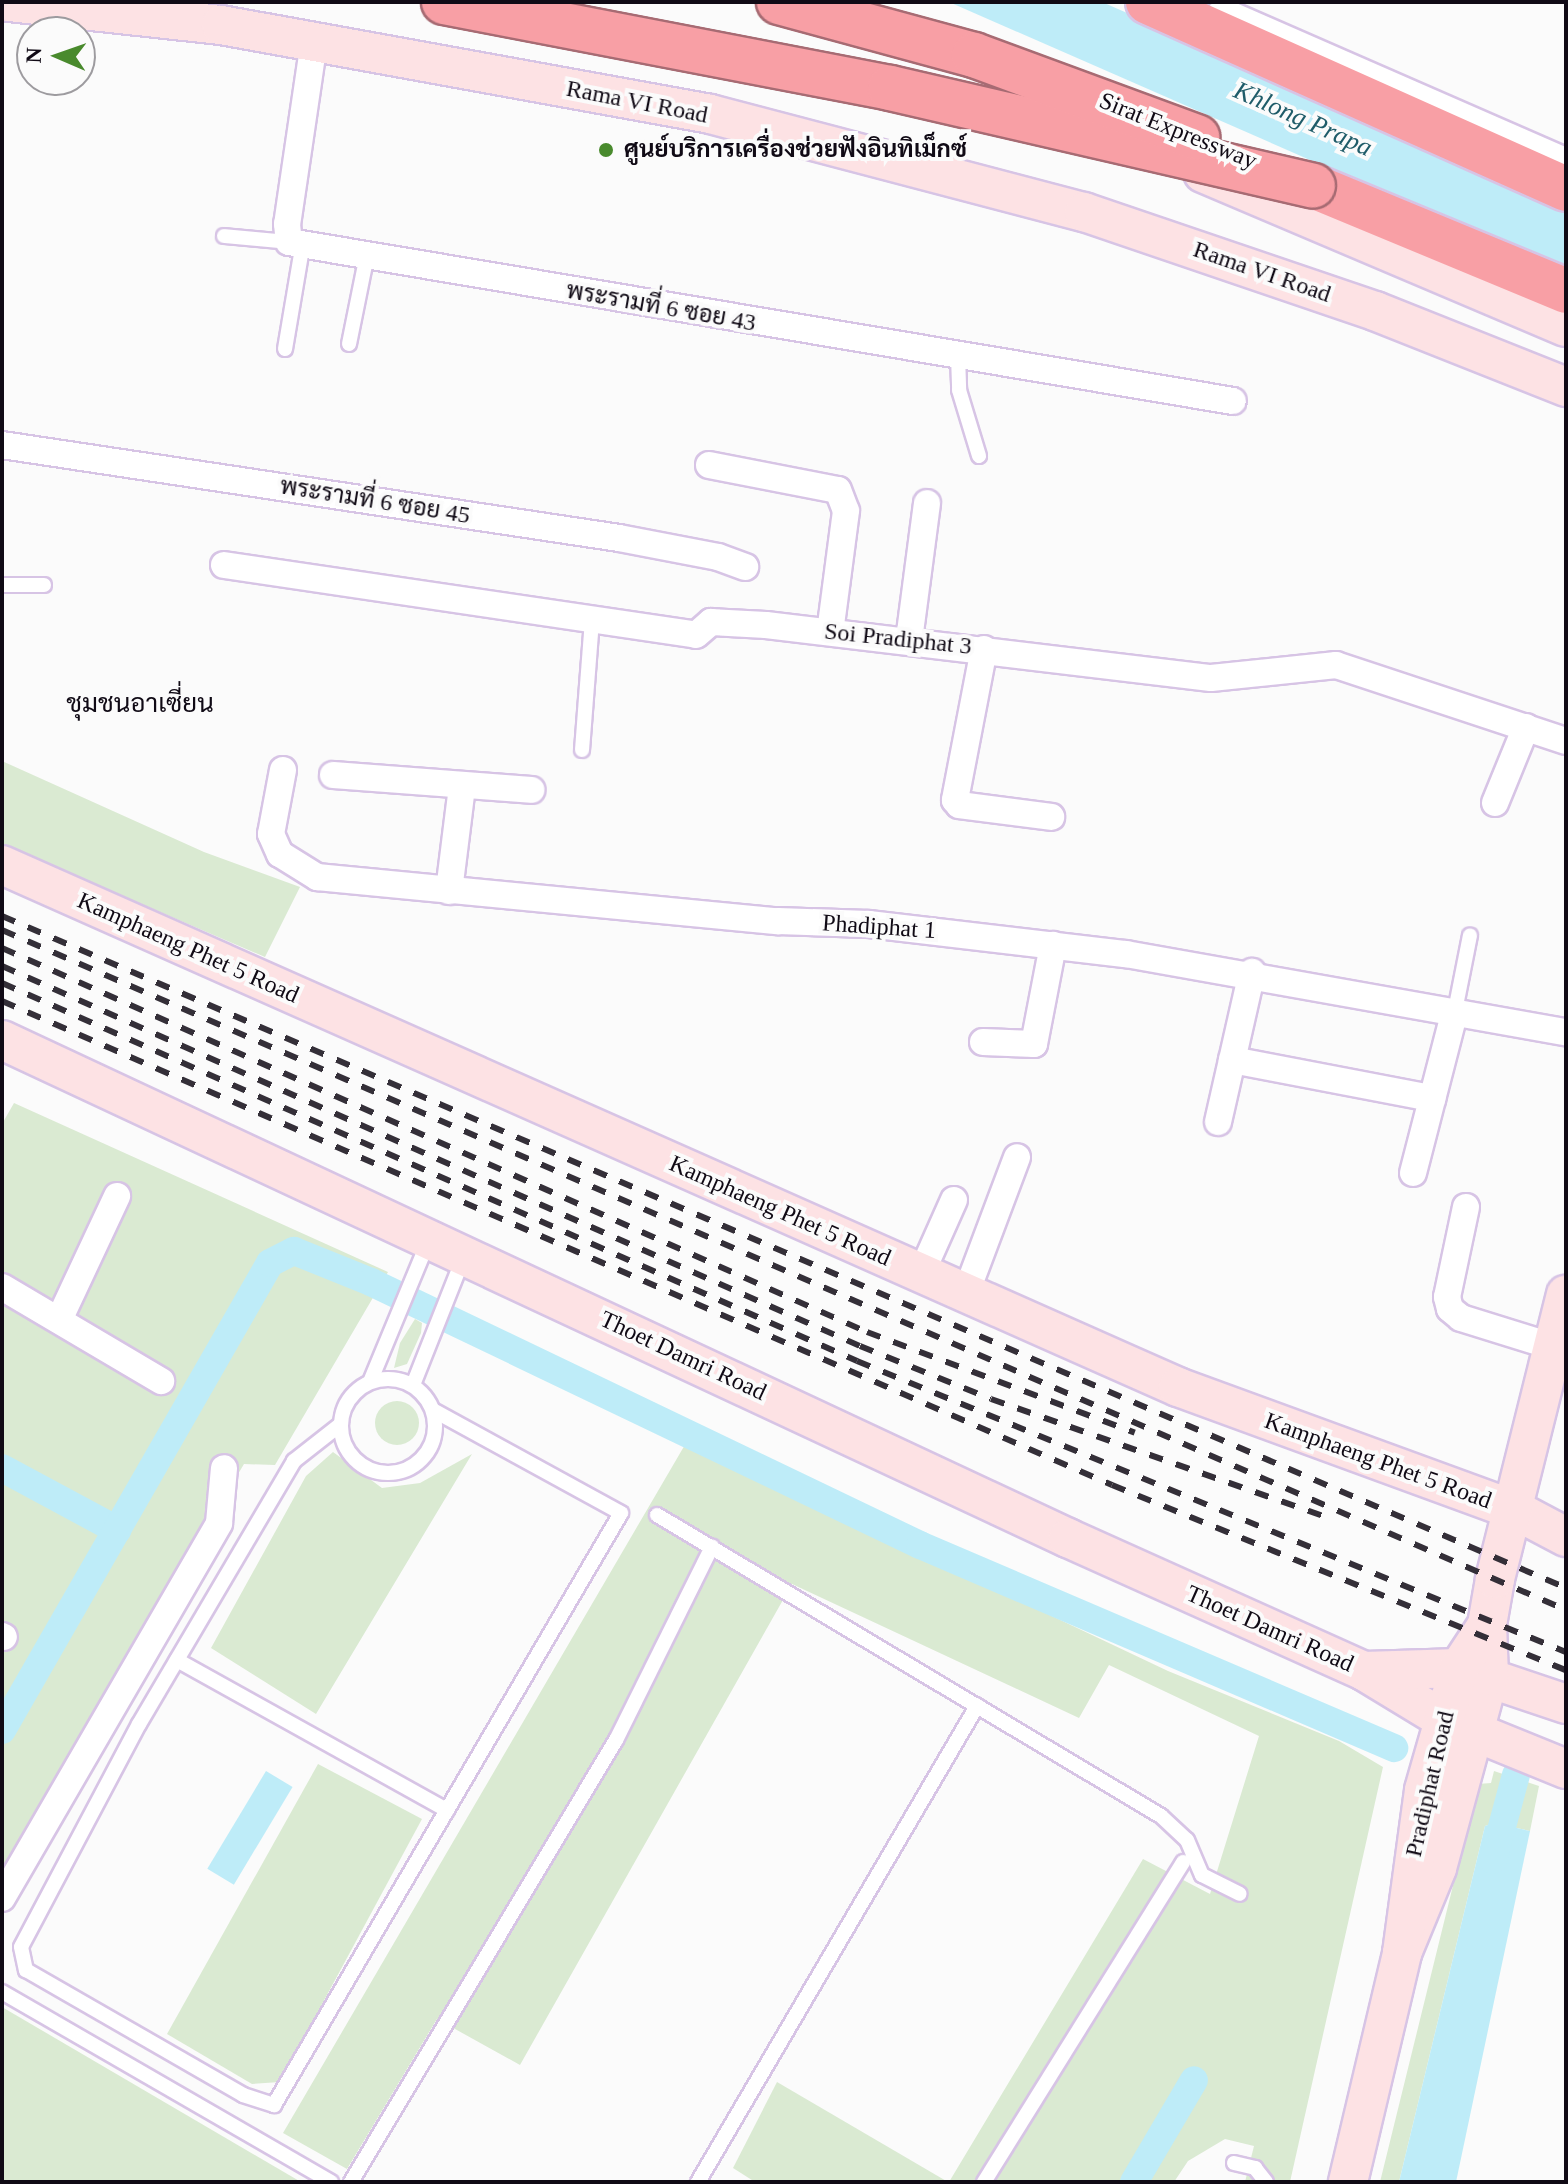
<!DOCTYPE html>
<html>
<head>
<meta charset="utf-8">
<style>
  body { margin:0 }
  #map { position:relative; width:1568px; height:2184px; overflow:hidden; background:#fbfbfb; font-family:"Times New Roman",Sarabun,serif }
  div>[style] { position:absolute }
  .green>* { inset:0; background:#daead2 }
  .round { border-radius:50% }
  .water>* { inset:0; background:#beecf8; transform-origin:0 0 }
  .canal>* { height:28px; margin:-14px; padding:0 14px; transform-origin:14px; border-radius:14px; background:#beecf8 }
  .roads { filter:drop-shadow(2px 0 #d7c4e5) drop-shadow(-2px 0 #d7c4e5) drop-shadow(0 2px #d7c4e5) drop-shadow(0 -2px #d7c4e5) }
  .lane>* { height:14px; margin:-7px; padding:0 7px; transform-origin:7px; border-radius:7px; background:#fff }
  .lane>.ring { margin:-7px; padding:0; box-sizing:content-box; background:none; border:14px solid #fff; border-radius:50% }
  .street>* { height:26px; margin:-13px; padding:0 13px; transform-origin:13px; border-radius:13px; background:#fff }
  .secondary>* { height:38px; margin:-19px; padding:0 19px; transform-origin:19px; border-radius:19px; background:#fde2e4 }
  .highway>* { height:44px; margin:-22px; padding:0 22px; transform-origin:22px; border-radius:22px; background:#f89fa5 }
  .rail>* { height:6px; margin-top:-3px; transform-origin:0; background:repeating-linear-gradient(90deg,#342f38 0 14px,transparent 0 28px) }
  .bridges { filter:drop-shadow(2px 0 #a76b73) drop-shadow(-2px 0 #a76b73) drop-shadow(0 2px #a76b73) drop-shadow(0 -2px #a76b73) }
  .highway-bridge>* { height:44px; margin:-22px; padding:0 22px; transform-origin:22px; border-radius:22px; background:#f89fa5 }
  .dots>* { width:22px; height:22px; translate:-50% -50%; box-sizing:border-box; border:4px solid #fbfbfb; border-radius:50% }
  span { translate:-50% -50%; white-space:nowrap; text-align:center; line-height:1.15; -webkit-text-stroke:8px #fbfbfb; paint-order:stroke }
  .street-label { font-size:24px; color:#100a15 }
  .poi-label { font-size:24px; color:#100a15; font-weight:700 }
  .left { translate:0 -50%; text-align:left }
  .water-label { font-size:26px; color:#205c69; font-style:italic }
  .neighbourhood-label { font-size:26px; color:#100a15 }
  .frame { position:absolute; inset:0; border:4px solid #100a15; pointer-events:none }
  .north { position:absolute; left:16px; top:16px; width:80px; height:80px; box-sizing:border-box; background:#fbfbfb; border:2px solid #9d9b9f; border-radius:50%; rotate:272deg; font-size:22px; font-weight:700; line-height:32px; text-align:center; color:#100a15 }
  .north::after { content:''; display:block; margin:auto; width:28px; height:36px; background:#498a2d; clip-path:polygon(50% 0,100% 100%,50% 72%,0 100%) }
</style>
</head>
<body>
<div id="map">
  <div class="green">
    <div style="clip-path:polygon(2px 761px,204px 852px,300px 887px,265px 957px,2px 844px)"></div>
    <div style="clip-path:polygon(14px 1103px,388px 1272px,275px 1465px,244px 1464px,2px 1871px,2px 1124px)"></div>
    <div style="clip-path:polygon(415px 1319px,422px 1323px,421px 1333px,407px 1364px,394px 1368px,400px 1343px)"></div>
    <div class="round" style="left:375px;top:1401px;width:44px;height:44px"></div>
    <div style="clip-path:polygon(686px 1443px,1168px 1671px,1339px 1741px,1383px 1767px,1290px 2182px,1245px 2182px,1254px 2146px,1225px 2139px,1188px 2161px,1174px 2182px,949px 2182px,1143px 1859px,1210px 1894px,1259px 1736px,1109px 1665px,1079px 1718px,792px 1584px,520px 2065px,437px 2019px,347px 2169px,283px 2133px)"></div>
    <div style="clip-path:polygon(333px 1452px,382px 1488px,420px 1483px,472px 1454px,316px 1714px,211px 1648px,306px 1476px)"></div>
    <div style="clip-path:polygon(318px 1764px,422px 1819px,280px 2082px,252px 2084px,167px 2034px)"></div>
    <div style="clip-path:polygon(1494px 1771px,1539px 1786px,1530px 1831px,1494px 1823px,1485px 1826px,1399px 2182px,1380px 2182px,1478px 1784px,1491px 1783px)"></div>
    <div style="clip-path:polygon(2px 2007px,301px 2182px,2px 2182px)"></div>
    <div style="clip-path:polygon(777px 2082px,948px 2182px,755px 2182px,733px 2168px)"></div>
  </div>
  <div class="water">
    <div style="clip-path:polygon(949px 2px,1102px 2px,1566px 205px,1566px 272px)"></div>
    <div style="left:266px;top:1771px;width:31px;height:114px;rotate:31deg"></div>
    <div style="clip-path:polygon(1494px 1823px,1530px 1831px,1456px 2182px,1399px 2182px,1485px 1826px)"></div>
  </div>
  <div class="canal">
    <div style="left:2px;top:1468px;width:131px;rotate:28.3deg"></div>
    <div style="left:2px;top:1730px;width:538px;rotate:-60.15deg"></div>
    <div style="left:270px;top:1263px;width:27px;rotate:-27deg"></div>
    <div style="left:294px;top:1251px;width:83px;rotate:21.9deg"></div>
    <div style="left:371px;top:1282px;width:609px;rotate:25.6deg"></div>
    <div style="left:920px;top:1545px;width:516px;rotate:23.18deg"></div>
    <div style="left:1493px;top:1860px;width:88px;rotate:-74.9deg"></div>
    <div style="left:1134px;top:2182px;width:118px;rotate:-59.5deg"></div>
  </div>
  <div class="roads">
    <div class="lane">
      <div style="left:224px;top:236px;width:65px;rotate:5.3deg"></div>
      <div style="left:349px;top:344px;width:91px;rotate:-78.6deg"></div>
      <div style="left:285px;top:349px;width:108px;rotate:-80.4deg"></div>
      <div style="left:958px;top:356px;width:34px;rotate:88deg"></div>
      <div style="left:959px;top:390px;width:69px;rotate:73.1deg"></div>
      <div style="left:2px;top:585px;width:42px"></div>
      <div style="left:582px;top:750px;width:131px;rotate:-85.6deg"></div>
      <div style="left:1455px;top:1011px;width:77px;rotate:-78.8deg"></div>
      <div class="ring" style="left:341px;top:1379px;width:80px;height:80px"></div>
      <div style="left:370px;top:1382px;width:152px;rotate:-67.5deg"></div>
      <div style="left:413px;top:1385px;width:136px;rotate:-68.4deg"></div>
      <div style="left:341px;top:1424px;width:60px;rotate:141.8deg"></div>
      <div style="left:294px;top:1461px;width:305px;rotate:120.5deg"></div>
      <div style="left:139px;top:1724px;width:252px;rotate:117.9deg"></div>
      <div style="left:21px;top:1947px;width:24px;rotate:78deg"></div>
      <div style="left:26px;top:1970px;width:250px;rotate:29.9deg"></div>
      <div style="left:243px;top:2095px;width:33px;rotate:18deg"></div>
      <div style="left:274px;top:2105px;width:686px;rotate:-59.62deg"></div>
      <div style="left:621px;top:1513px;width:214px;rotate:-151.3deg"></div>
      <div style="left:657px;top:1515px;width:587px;rotate:30.85deg"></div>
      <div style="left:1161px;top:1816px;width:35px;rotate:43deg"></div>
      <div style="left:1187px;top:1840px;width:38px;rotate:67deg"></div>
      <div style="left:1202px;top:1875px;width:42px;rotate:26.6deg"></div>
      <div style="left:177px;top:1660px;width:309px;rotate:29.1deg"></div>
      <div style="left:2px;top:1992px;width:380px;rotate:30deg"></div>
      <div style="left:1234px;top:2163px;width:22px;rotate:13deg"></div>
      <div style="left:1255px;top:2168px;width:18px;rotate:52deg"></div>
      <div style="left:351px;top:2182px;width:515px;rotate:-59.06deg"></div>
      <div style="left:616px;top:1740px;width:216px;rotate:-63.6deg"></div>
      <div style="left:698px;top:2182px;width:552px;rotate:-59.62deg"></div>
      <div style="left:984px;top:2182px;width:377px;rotate:-58.1deg"></div>
    </div>
    <div class="street">
      <div style="left:1222px;top:11px;width:375px;rotate:23.6deg"></div>
      <div style="left:314px;top:42px;width:184px;rotate:98.4deg"></div>
      <div style="left:287px;top:224px;width:18px;rotate:84deg"></div>
      <div style="left:289px;top:242px;width:957px;rotate:9.56deg"></div>
      <div style="left:2px;top:445px;width:624px;rotate:8.57deg"></div>
      <div style="left:619px;top:538px;width:101px;rotate:10.9deg"></div>
      <div style="left:718px;top:557px;width:29px;rotate:20deg"></div>
      <div style="left:709px;top:465px;width:131px;rotate:11deg"></div>
      <div style="left:838px;top:490px;width:22px;rotate:69deg"></div>
      <div style="left:846px;top:511px;width:122px;rotate:97.5deg"></div>
      <div style="left:224px;top:565px;width:477px;rotate:8.4deg"></div>
      <div style="left:696px;top:635px;width:20px;rotate:-41deg"></div>
      <div style="left:711px;top:622px;width:55px;rotate:3.1deg"></div>
      <div style="left:766px;top:625px;width:448px;rotate:6.8deg"></div>
      <div style="left:1211px;top:678px;width:126px;rotate:-5.9deg"></div>
      <div style="left:1336px;top:665px;width:242px;rotate:18.3deg"></div>
      <div style="left:909px;top:640px;width:138px;rotate:-82.5deg"></div>
      <div style="left:984px;top:649px;width:154px;rotate:100.9deg"></div>
      <div style="left:955px;top:800px;width:6px;rotate:51deg"></div>
      <div style="left:959px;top:805px;width:93px;rotate:7.4deg"></div>
      <div style="left:283px;top:770px;width:65px;rotate:100.6deg"></div>
      <div style="left:271px;top:834px;width:22px;rotate:66deg"></div>
      <div style="left:280px;top:854px;width:44px;rotate:31.9deg"></div>
      <div style="left:317px;top:877px;width:463px;rotate:5.5deg"></div>
      <div style="left:778px;top:921px;width:91px;rotate:1.9deg"></div>
      <div style="left:869px;top:924px;width:259px;rotate:6.7deg"></div>
      <div style="left:1126px;top:954px;width:447px;rotate:10.1deg"></div>
      <div style="left:333px;top:775px;width:199px;rotate:4.3deg"></div>
      <div style="left:1495px;top:803px;width:82px;rotate:-67.8deg"></div>
      <div style="left:449px;top:891px;width:106px;rotate:-82.9deg"></div>
      <div style="left:983px;top:1042px;width:51px;rotate:2.2deg"></div>
      <div style="left:1034px;top:1044px;width:101px;rotate:-79.1deg"></div>
      <div style="left:1232px;top:1060px;width:204px;rotate:10.8deg"></div>
      <div style="left:1218px;top:1122px;width:154px;rotate:-77.2deg"></div>
      <div style="left:1413px;top:1173px;width:167px;rotate:-75.5deg"></div>
      <div style="left:1466px;top:1207px;width:92px;rotate:101.9deg"></div>
      <div style="left:1447px;top:1297px;width:12px;rotate:76deg"></div>
      <div style="left:1450px;top:1309px;width:14px;rotate:39deg"></div>
      <div style="left:1461px;top:1318px;width:97px;rotate:17.3deg"></div>
      <div style="left:921px;top:1274px;width:81px;rotate:-66deg"></div>
      <div style="left:2px;top:1287px;width:185px;rotate:30.6deg"></div>
      <div style="left:966px;top:1293px;width:145px;rotate:-69.4deg"></div>
      <div style="left:59px;top:1320px;width:137px;rotate:-64.9deg"></div>
      <div style="left:2px;top:1636px;width:2px;rotate:27deg"></div>
      <div style="left:2px;top:1898px;width:433px;rotate:-59.9deg"></div>
      <div style="left:219px;top:1523px;width:55px;rotate:-84.8deg"></div>
    </div>
    <div class="secondary">
      <div style="left:9px;top:2px;width:213px;rotate:6.2deg"></div>
      <div style="left:221px;top:25px;width:497px;rotate:10.3deg"></div>
      <div style="left:710px;top:114px;width:387px;rotate:14.7deg"></div>
      <div style="left:1084px;top:212px;width:307px;rotate:18.8deg"></div>
      <div style="left:1375px;top:311px;width:206px;rotate:21.7deg"></div>
      <div style="left:1203px;top:173px;width:394px;rotate:23deg"></div>
      <div style="left:2px;top:865px;width:1287px;rotate:23.94deg"></div>
      <div style="left:1178px;top:1387px;width:359px;rotate:20.1deg"></div>
      <div style="left:1515px;top:1510px;width:58px;rotate:27.9deg"></div>
      <div style="left:2px;top:1040px;width:1177px;rotate:25.04deg"></div>
      <div style="left:1068px;top:1538px;width:325px;rotate:24.2deg"></div>
      <div style="left:1364px;top:1671px;width:92px;rotate:31.3deg"></div>
      <div style="left:1443px;top:1719px;width:133px;rotate:22.1deg"></div>
      <div style="left:1364px;top:1671px;width:95px;rotate:-1.8deg"></div>
      <div style="left:1459px;top:1668px;width:113px;rotate:18.6deg"></div>
      <div style="left:1402px;top:1953px;width:92px;rotate:-67.6deg"></div>
      <div style="left:1437px;top:1868px;width:199px;rotate:-74.8deg"></div>
      <div style="left:1489px;top:1676px;width:51px;rotate:-92.2deg"></div>
      <div style="left:1487px;top:1625px;width:47px;rotate:-80.1deg"></div>
      <div style="left:1495px;top:1579px;width:293px;rotate:-76deg"></div>
      <div style="left:1348px;top:2182px;width:235px;rotate:-76.7deg"></div>
      <div style="left:1402px;top:1953px;width:164px;rotate:-82.3deg"></div>
      <div style="left:1424px;top:1790px;width:127px;rotate:-74deg"></div>
      <div style="left:1459px;top:1668px;width:51px;rotate:-56.9deg"></div>
    </div>
    <div class="highway">
      <div style="left:1148px;top:2px;width:458px;rotate:24.1deg"></div>
      <div style="left:1313px;top:186px;width:274px;rotate:22.5deg"></div>
    </div>
  </div>
  <div class="rail">
    <div style="left:2px;top:916px;width:1702px;rotate:23.25deg"></div>
    <div style="left:2px;top:930px;width:1705px;rotate:23.5deg"></div>
    <div style="left:2px;top:948px;width:946px;rotate:23.94deg"></div>
    <div style="left:867px;top:1332px;width:286px;rotate:20.6deg"></div>
    <div style="left:2px;top:966px;width:938px;rotate:23.89deg"></div>
    <div style="left:860px;top:1346px;width:141px;rotate:22deg"></div>
    <div style="left:991px;top:1399px;width:356px;rotate:19.4deg"></div>
    <div style="left:2px;top:983px;width:935px;rotate:23.85deg"></div>
    <div style="left:857px;top:1361px;width:766px;rotate:22.32deg"></div>
    <div style="left:2px;top:1001px;width:1211px;rotate:23.56deg"></div>
    <div style="left:1112px;top:1485px;width:490px;rotate:22.2deg"></div>
  </div>
  <div class="bridges">
    <div class="highway-bridge">
      <div style="left:444px;top:2px;width:454px;rotate:10.9deg"></div>
      <div style="left:890px;top:88px;width:434px;rotate:13deg"></div>
      <div style="left:779px;top:2px;width:202px;rotate:15.2deg"></div>
      <div style="left:974px;top:55px;width:238px;rotate:20.2deg"></div>
    </div>
  </div>
  <div class="dots">
    <div style="left:606px;top:150px;background:#498a2d"></div>
  </div>
  <div class="street-label">
    <span style="left:637px;top:102px;rotate:11deg">Rama VI Road</span>
    <span style="left:1178px;top:131px;rotate:22deg">Sirat Expressway</span>
    <span style="left:1262px;top:272px;rotate:19deg">Rama VI Road</span>
    <span style="left:661px;top:307px;rotate:10deg">พระรามที่ 6 ซอย 43</span>
    <span style="left:375px;top:501px;rotate:9deg">พระรามที่ 6 ซอย 45</span>
    <span style="left:898px;top:639px;rotate:6deg">Soi Pradiphat 3</span>
    <span style="left:879px;top:927px;rotate:4deg">Phadiphat 1</span>
    <span style="left:188px;top:948px;rotate:24deg">Kamphaeng Phet 5 Road</span>
    <span style="left:780px;top:1211px;rotate:24deg">Kamphaeng Phet 5 Road</span>
    <span style="left:683px;top:1356px;rotate:25deg">Thoet Damri Road</span>
    <span style="left:1378px;top:1461px;rotate:20deg">Kamphaeng Phet 5 Road</span>
    <span style="left:1270px;top:1629px;rotate:24deg">Thoet Damri Road</span>
    <span style="left:1430px;top:1784px;rotate:-77deg">Pradiphat Road</span>
  </div>
  <div class="poi-label">
    <span class="left" style="left:624px;top:150px">ศูนย์บริการเครื่องช่วยฟังอินทิเม็กซ์</span>
  </div>
  <div class="water-label">
    <span style="left:1303px;top:119px;rotate:24deg">Khlong Prapa</span>
  </div>
  <div class="neighbourhood-label">
    <span style="left:140px;top:704px">ชุมชนอาเซี่ยน</span>
  </div>
  <div class="frame"></div>
  <div class="north">N</div>
</div>
</body>
</html>
